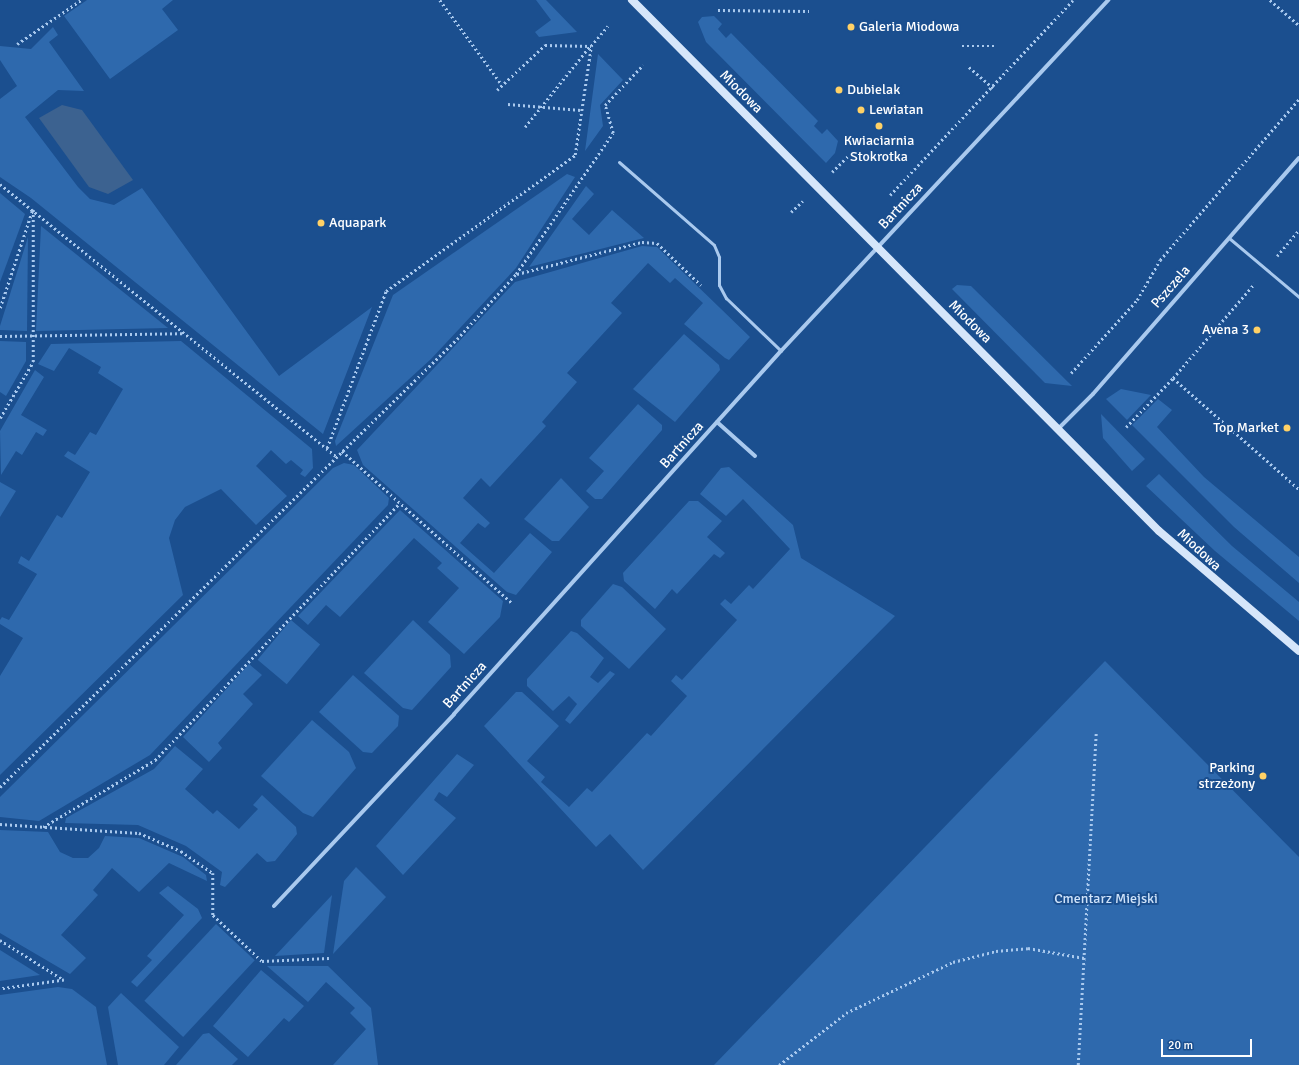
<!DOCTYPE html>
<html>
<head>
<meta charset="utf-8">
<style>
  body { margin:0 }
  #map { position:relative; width:1299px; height:1065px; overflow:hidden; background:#1b4f8f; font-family:Signika,sans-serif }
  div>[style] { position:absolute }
  .green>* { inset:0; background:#2e69ad; transform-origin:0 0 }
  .water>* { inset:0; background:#3c6290 }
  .path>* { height:2.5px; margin-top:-1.25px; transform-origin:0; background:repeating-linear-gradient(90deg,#a9c9ee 0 2px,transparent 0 5px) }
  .lane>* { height:3px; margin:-1.5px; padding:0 1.5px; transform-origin:1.5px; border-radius:1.5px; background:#a9c9ee }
  .street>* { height:4px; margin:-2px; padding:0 2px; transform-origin:2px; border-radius:2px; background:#a9c9ee }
  .secondary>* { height:8px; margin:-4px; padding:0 4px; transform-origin:4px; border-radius:4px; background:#d6e6fa }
  .dots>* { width:11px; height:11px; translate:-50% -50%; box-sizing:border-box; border:2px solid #1b4f8f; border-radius:50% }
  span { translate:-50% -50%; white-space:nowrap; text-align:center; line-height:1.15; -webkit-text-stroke:4px #1b4f8f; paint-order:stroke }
  .poi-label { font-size:14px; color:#fff }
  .left { translate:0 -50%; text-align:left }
  .right { translate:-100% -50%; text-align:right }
  .street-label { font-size:14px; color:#fff }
  .park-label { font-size:14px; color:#cfe3fa }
  .scale { position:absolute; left:1161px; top:1039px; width:91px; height:18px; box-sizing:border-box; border:2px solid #fff; border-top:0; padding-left:5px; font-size:12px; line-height:14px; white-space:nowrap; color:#fff; -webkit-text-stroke:3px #1b4f8f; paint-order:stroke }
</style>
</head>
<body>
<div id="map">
  <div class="green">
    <div style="clip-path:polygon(87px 0,173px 0,162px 9px,178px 30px,110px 79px,64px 16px)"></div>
    <div style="clip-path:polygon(536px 0,546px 0,577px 32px,539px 37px,535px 32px,551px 20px)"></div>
    <div style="clip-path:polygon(714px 16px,722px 24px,718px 29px,726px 38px,731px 33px,818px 121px,814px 126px,822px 134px,827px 129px,838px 141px,835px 153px,826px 163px,706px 42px,698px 22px,702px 17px)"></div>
    <div style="clip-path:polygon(53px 27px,58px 35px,49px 42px,84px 91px,58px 90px,25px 117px,78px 187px,90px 199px,114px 205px,142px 188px,279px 376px,372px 307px,323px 434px,31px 198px,0 177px,0 99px,17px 86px,0 60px,0 46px,31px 49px)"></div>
    <div style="clip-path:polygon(598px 54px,623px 80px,600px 105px,603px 126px,585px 151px)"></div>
    <div style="clip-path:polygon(567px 174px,575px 177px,516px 268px,431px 359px,336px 446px,335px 441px,393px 295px)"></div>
    <div style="clip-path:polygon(586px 186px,594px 194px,572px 219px,589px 235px,612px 210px,644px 238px,529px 267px)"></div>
    <div style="clip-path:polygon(0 193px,25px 214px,0 282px)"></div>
    <div style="clip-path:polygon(41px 226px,168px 328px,36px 331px)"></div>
    <div style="clip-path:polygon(28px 237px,27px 331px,0 330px,0 326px)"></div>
    <div style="clip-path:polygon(642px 246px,657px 247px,750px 337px,729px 360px,725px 358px,684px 324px,703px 303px,675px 278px,670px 283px,648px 263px,611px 303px,622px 313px,567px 373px,577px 382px,542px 422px,546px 426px,490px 487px,481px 478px,463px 498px,490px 523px,485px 528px,478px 523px,460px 543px,494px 573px,530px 533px,552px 552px,516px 595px,507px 592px,363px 465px,357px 450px,515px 282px)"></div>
    <div style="clip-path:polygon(957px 285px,971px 286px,1072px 386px,1045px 383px,952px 289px)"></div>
    <div style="clip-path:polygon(684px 334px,719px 365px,720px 370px,675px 422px,633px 389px)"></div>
    <div style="clip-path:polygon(0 341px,26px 342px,26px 361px,6px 396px,0 392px)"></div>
    <div style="clip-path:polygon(181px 341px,312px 449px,313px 468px,305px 477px,300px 474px,303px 470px,291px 460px,286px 464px,271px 450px,256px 466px,287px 496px,256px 525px,221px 489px,185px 507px,175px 520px,169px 538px,183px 595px,0 775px,0 676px,23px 638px,0 624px,0 620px,2px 617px,9px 620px,37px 574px,18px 563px,21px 556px,29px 561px,57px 515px,62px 518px,90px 472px,64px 456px,68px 451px,75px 455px,90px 432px,96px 435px,123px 389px,98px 373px,101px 367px,69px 348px,54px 371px,38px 364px,51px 344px)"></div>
    <div style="clip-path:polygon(35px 370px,44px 377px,21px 415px,47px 430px,43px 436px,36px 432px,22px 455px,16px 451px,1px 475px,0 431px)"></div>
    <div style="clip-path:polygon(1121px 389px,1151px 395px,1127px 420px,1106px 399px)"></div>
    <div style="clip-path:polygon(1158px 399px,1172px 410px,1157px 427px,1204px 477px,1299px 557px,1299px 583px,1234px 527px,1132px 425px)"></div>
    <div style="clip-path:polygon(638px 404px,662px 425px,662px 430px,602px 499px,595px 499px,586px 491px,604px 471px,589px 458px)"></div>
    <div style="clip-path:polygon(1101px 414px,1145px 459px,1132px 471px,1103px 438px)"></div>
    <div style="clip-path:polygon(344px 463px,354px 465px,389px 498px,388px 505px,150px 755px,39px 821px,0 817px,0 797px,333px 468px)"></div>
    <div style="clip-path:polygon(729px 467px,793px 525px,801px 558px,895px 616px,643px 870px,610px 834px,596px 847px,484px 726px,516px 692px,522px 692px,559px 726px,527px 761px,545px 777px,541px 782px,569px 807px,587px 788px,592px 792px,647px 733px,651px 736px,687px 696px,671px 681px,676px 675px,682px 680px,737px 620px,720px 604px,725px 599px,731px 604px,749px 585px,753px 589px,790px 549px,743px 499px,726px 516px,700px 494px,721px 468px)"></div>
    <div style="clip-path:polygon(1159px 474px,1232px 546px,1299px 602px,1299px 621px,1215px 551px,1146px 486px)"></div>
    <div style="clip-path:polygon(561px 478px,589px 507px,559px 541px,552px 541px,524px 519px)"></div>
    <div style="clip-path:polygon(0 482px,16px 491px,0 517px)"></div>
    <div style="clip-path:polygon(689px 501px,698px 501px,722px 521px,707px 537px,725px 553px,720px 558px,714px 554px,677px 594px,672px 589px,655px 609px,624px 581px,623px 573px)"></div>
    <div style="clip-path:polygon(400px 510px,503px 601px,500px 617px,464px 654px,428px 622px,459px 588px,437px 568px,442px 563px,414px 538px,340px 617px,326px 605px,308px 625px,298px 616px)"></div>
    <div style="clip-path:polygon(613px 584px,622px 587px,666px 629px,629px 669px,581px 626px,581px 620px)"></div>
    <div style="left:291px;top:620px;width:38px;height:52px;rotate:40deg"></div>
    <div style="clip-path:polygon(413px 620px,450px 655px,451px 667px,412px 710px,403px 708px,364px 673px)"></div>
    <div style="clip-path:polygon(571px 631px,577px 633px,604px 658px,590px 677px,598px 683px,610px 671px,615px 674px,570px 724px,565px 720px,577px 704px,569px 696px,553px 711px,527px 686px,527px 679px)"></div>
    <div style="clip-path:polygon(1105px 661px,1299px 857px,1299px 1065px,714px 1065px)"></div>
    <div style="clip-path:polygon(249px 664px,262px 675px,243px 694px,253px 704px,218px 743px,222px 748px,209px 762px,183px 737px)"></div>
    <div style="clip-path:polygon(353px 675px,399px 716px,398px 726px,372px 753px,363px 752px,319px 712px)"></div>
    <div style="clip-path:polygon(312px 720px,349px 752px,356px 768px,313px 817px,303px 813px,261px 776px)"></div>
    <div style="clip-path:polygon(175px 746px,203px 769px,185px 789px,213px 814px,217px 810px,239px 829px,258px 809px,253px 805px,262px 795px,296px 827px,297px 834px,275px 861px,267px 862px,257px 853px,225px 887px,220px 885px,222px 872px,186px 846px,138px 825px,65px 823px,66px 818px,154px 769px)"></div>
    <div style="clip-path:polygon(457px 754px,474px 765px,447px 797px,439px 792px,434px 800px,456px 818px,403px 875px,376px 846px)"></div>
    <div style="clip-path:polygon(0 830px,48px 832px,60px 852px,73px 858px,88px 858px,99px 848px,105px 836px,139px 838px,183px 857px,206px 875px,207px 881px,169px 863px,139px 892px,112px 868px,93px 890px,98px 895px,61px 935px,86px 958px,70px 974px,0 933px)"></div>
    <div style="clip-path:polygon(356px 867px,386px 897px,333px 954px,344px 881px)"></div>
    <div style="clip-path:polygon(168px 886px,198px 909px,202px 918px,137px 987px,131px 982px,152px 960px,147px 956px,184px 915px,159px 893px)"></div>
    <div style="clip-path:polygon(332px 895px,324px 953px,275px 956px)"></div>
    <div style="left:216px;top:924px;width:53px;height:105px;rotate:43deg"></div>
    <div style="clip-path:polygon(0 950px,40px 975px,0 981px)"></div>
    <div style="clip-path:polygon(267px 966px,328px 966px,371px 1008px,378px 1065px,333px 1065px,366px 1029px,350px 1013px,355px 1008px,326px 982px,308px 1002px)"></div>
    <div style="clip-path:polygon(261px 970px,304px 1006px,289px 1022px,284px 1018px,248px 1057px,213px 1026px)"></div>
    <div style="clip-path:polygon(58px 987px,72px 989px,96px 1007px,107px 1065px,0 1065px,0 995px)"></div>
    <div style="clip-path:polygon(121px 993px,179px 1047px,164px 1065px,118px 1065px,108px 1007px)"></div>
    <div style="clip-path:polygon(209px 1033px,238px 1059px,232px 1065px,176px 1065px,203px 1034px)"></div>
  </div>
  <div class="water">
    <div style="clip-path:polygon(62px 105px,82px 110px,133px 180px,108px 194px,89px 187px,39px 118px)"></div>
  </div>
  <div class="path">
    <div style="left:440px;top:0;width:105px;rotate:53.9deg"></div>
    <div style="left:1270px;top:0;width:38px;rotate:41deg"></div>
    <div style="left:718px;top:10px;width:91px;rotate:0.6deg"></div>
    <div style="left:17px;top:44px;width:78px;rotate:-34.5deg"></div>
    <div style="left:962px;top:46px;width:32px"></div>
    <div style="left:969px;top:67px;width:32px;rotate:41deg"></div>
    <div style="left:497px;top:90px;width:66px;rotate:-43.2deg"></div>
    <div style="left:545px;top:45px;width:46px;rotate:1.2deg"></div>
    <div style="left:508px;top:104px;width:73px;rotate:4.7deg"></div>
    <div style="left:525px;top:127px;width:104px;rotate:-51.3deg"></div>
    <div style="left:832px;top:172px;width:25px;rotate:-45deg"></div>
    <div style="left:0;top:184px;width:432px;rotate:39deg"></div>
    <div style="left:890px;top:195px;width:267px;rotate:-46.8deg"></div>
    <div style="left:791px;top:212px;width:16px;rotate:-43deg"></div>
    <div style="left:1277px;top:256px;width:34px;rotate:-50deg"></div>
    <div style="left:517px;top:274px;width:129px;rotate:-14.4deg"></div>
    <div style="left:642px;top:242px;width:15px;rotate:4deg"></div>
    <div style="left:657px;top:243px;width:61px;rotate:43.7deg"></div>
    <div style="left:0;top:308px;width:102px;rotate:-71.7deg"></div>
    <div style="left:0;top:336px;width:182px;rotate:-0.9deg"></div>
    <div style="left:1071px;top:373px;width:98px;rotate:-47.9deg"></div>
    <div style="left:1137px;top:300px;width:46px;rotate:-60.1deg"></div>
    <div style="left:1160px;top:260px;width:213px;rotate:-49.2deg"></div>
    <div style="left:1173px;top:378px;width:168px;rotate:41.4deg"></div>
    <div style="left:0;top:418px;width:65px;rotate:-59.5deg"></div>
    <div style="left:33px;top:362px;width:154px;rotate:-90deg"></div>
    <div style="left:1126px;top:427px;width:68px;rotate:-46.2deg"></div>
    <div style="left:1173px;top:378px;width:125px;rotate:-49.2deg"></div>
    <div style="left:327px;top:448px;width:168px;rotate:-69.4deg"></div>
    <div style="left:386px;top:291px;width:233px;rotate:-35.7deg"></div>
    <div style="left:575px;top:155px;width:110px;rotate:-81.6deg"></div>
    <div style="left:591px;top:46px;width:26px;rotate:-50deg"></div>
    <div style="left:342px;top:451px;width:229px;rotate:41.8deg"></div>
    <div style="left:0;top:787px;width:640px;rotate:-44.43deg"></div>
    <div style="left:457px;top:339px;width:88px;rotate:-47.8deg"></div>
    <div style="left:516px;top:274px;width:171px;rotate:-55.5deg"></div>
    <div style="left:613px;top:133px;width:29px;rotate:-106deg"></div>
    <div style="left:605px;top:105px;width:55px;rotate:-46.5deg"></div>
    <div style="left:0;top:824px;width:139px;rotate:3.7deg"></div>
    <div style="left:139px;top:833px;width:46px;rotate:23.2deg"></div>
    <div style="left:181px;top:851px;width:39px;rotate:35deg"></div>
    <div style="left:213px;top:873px;width:42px;rotate:90deg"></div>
    <div style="left:213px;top:915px;width:67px;rotate:43.2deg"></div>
    <div style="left:262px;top:961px;width:67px;rotate:-2.6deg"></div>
    <div style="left:43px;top:827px;width:131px;rotate:-30.9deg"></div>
    <div style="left:155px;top:760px;width:355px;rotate:-46.4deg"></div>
    <div style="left:0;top:940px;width:75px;rotate:32deg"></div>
    <div style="left:64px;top:980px;width:65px;rotate:172deg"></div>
    <div style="left:779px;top:1065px;width:85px;rotate:-37.8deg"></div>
    <div style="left:846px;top:1013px;width:119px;rotate:-25.5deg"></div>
    <div style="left:953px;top:962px;width:44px;rotate:-14.3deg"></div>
    <div style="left:996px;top:951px;width:32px;rotate:-5deg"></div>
    <div style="left:1028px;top:948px;width:57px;rotate:10.1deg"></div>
    <div style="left:1078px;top:1065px;width:334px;rotate:-86.9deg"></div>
  </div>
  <div class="lane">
    <div style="left:619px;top:162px;width:126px;rotate:41.1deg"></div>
    <div style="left:714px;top:245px;width:13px;rotate:67deg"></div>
    <div style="left:719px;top:257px;width:28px;rotate:90deg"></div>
    <div style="left:719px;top:285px;width:15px;rotate:62deg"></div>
    <div style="left:726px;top:298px;width:76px;rotate:43.9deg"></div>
    <div style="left:1229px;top:238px;width:92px;rotate:40.1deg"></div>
  </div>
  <div class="street">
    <div style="left:717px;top:422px;width:51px;rotate:41.8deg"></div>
    <div style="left:1058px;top:429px;width:49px;rotate:-45deg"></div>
    <div style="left:1093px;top:394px;width:313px;rotate:-48.9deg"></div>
    <div style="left:274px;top:906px;width:263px;rotate:-46.8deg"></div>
    <div style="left:454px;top:714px;width:489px;rotate:-48deg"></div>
    <div style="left:781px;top:351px;width:480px;rotate:-47deg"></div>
  </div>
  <div class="secondary">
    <div style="left:632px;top:0;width:748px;rotate:45.22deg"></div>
    <div style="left:1159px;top:531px;width:184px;rotate:40.6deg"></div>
  </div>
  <div class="dots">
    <div style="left:851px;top:27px;background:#ffd166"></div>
    <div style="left:839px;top:90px;background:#ffd166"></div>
    <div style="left:861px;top:110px;background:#ffd166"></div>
    <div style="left:879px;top:126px;background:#ffd166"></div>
    <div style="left:321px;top:223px;background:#ffd166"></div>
    <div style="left:1257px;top:330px;background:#ffd166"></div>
    <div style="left:1287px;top:428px;background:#ffd166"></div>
    <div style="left:1263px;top:776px;background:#ffd166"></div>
  </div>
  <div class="poi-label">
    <span class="left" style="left:859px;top:27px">Galeria Miodowa</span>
    <span class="left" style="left:847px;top:90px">Dubielak</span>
    <span class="left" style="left:869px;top:110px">Lewiatan</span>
    <span style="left:879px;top:149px">Kwiaciarnia<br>Stokrotka</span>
    <span class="left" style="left:329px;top:223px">Aquapark</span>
    <span class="right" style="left:1249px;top:330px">Avena 3</span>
    <span class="right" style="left:1279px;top:428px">Top Market</span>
    <span class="right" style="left:1255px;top:776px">Parking<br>strzeżony</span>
  </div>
  <div class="street-label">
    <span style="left:741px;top:92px;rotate:45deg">Miodowa</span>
    <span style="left:901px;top:206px;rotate:-47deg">Bartnicza</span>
    <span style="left:1171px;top:287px;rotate:-49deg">Pszczela</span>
    <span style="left:970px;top:322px;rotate:45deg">Miodowa</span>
    <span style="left:682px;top:445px;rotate:-48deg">Bartnicza</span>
    <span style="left:1199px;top:550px;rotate:43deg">Miodowa</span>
    <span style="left:465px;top:685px;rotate:-48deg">Bartnicza</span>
  </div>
  <div class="park-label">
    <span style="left:1106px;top:899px">Cmentarz Miejski</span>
  </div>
  <div class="scale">20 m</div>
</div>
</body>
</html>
